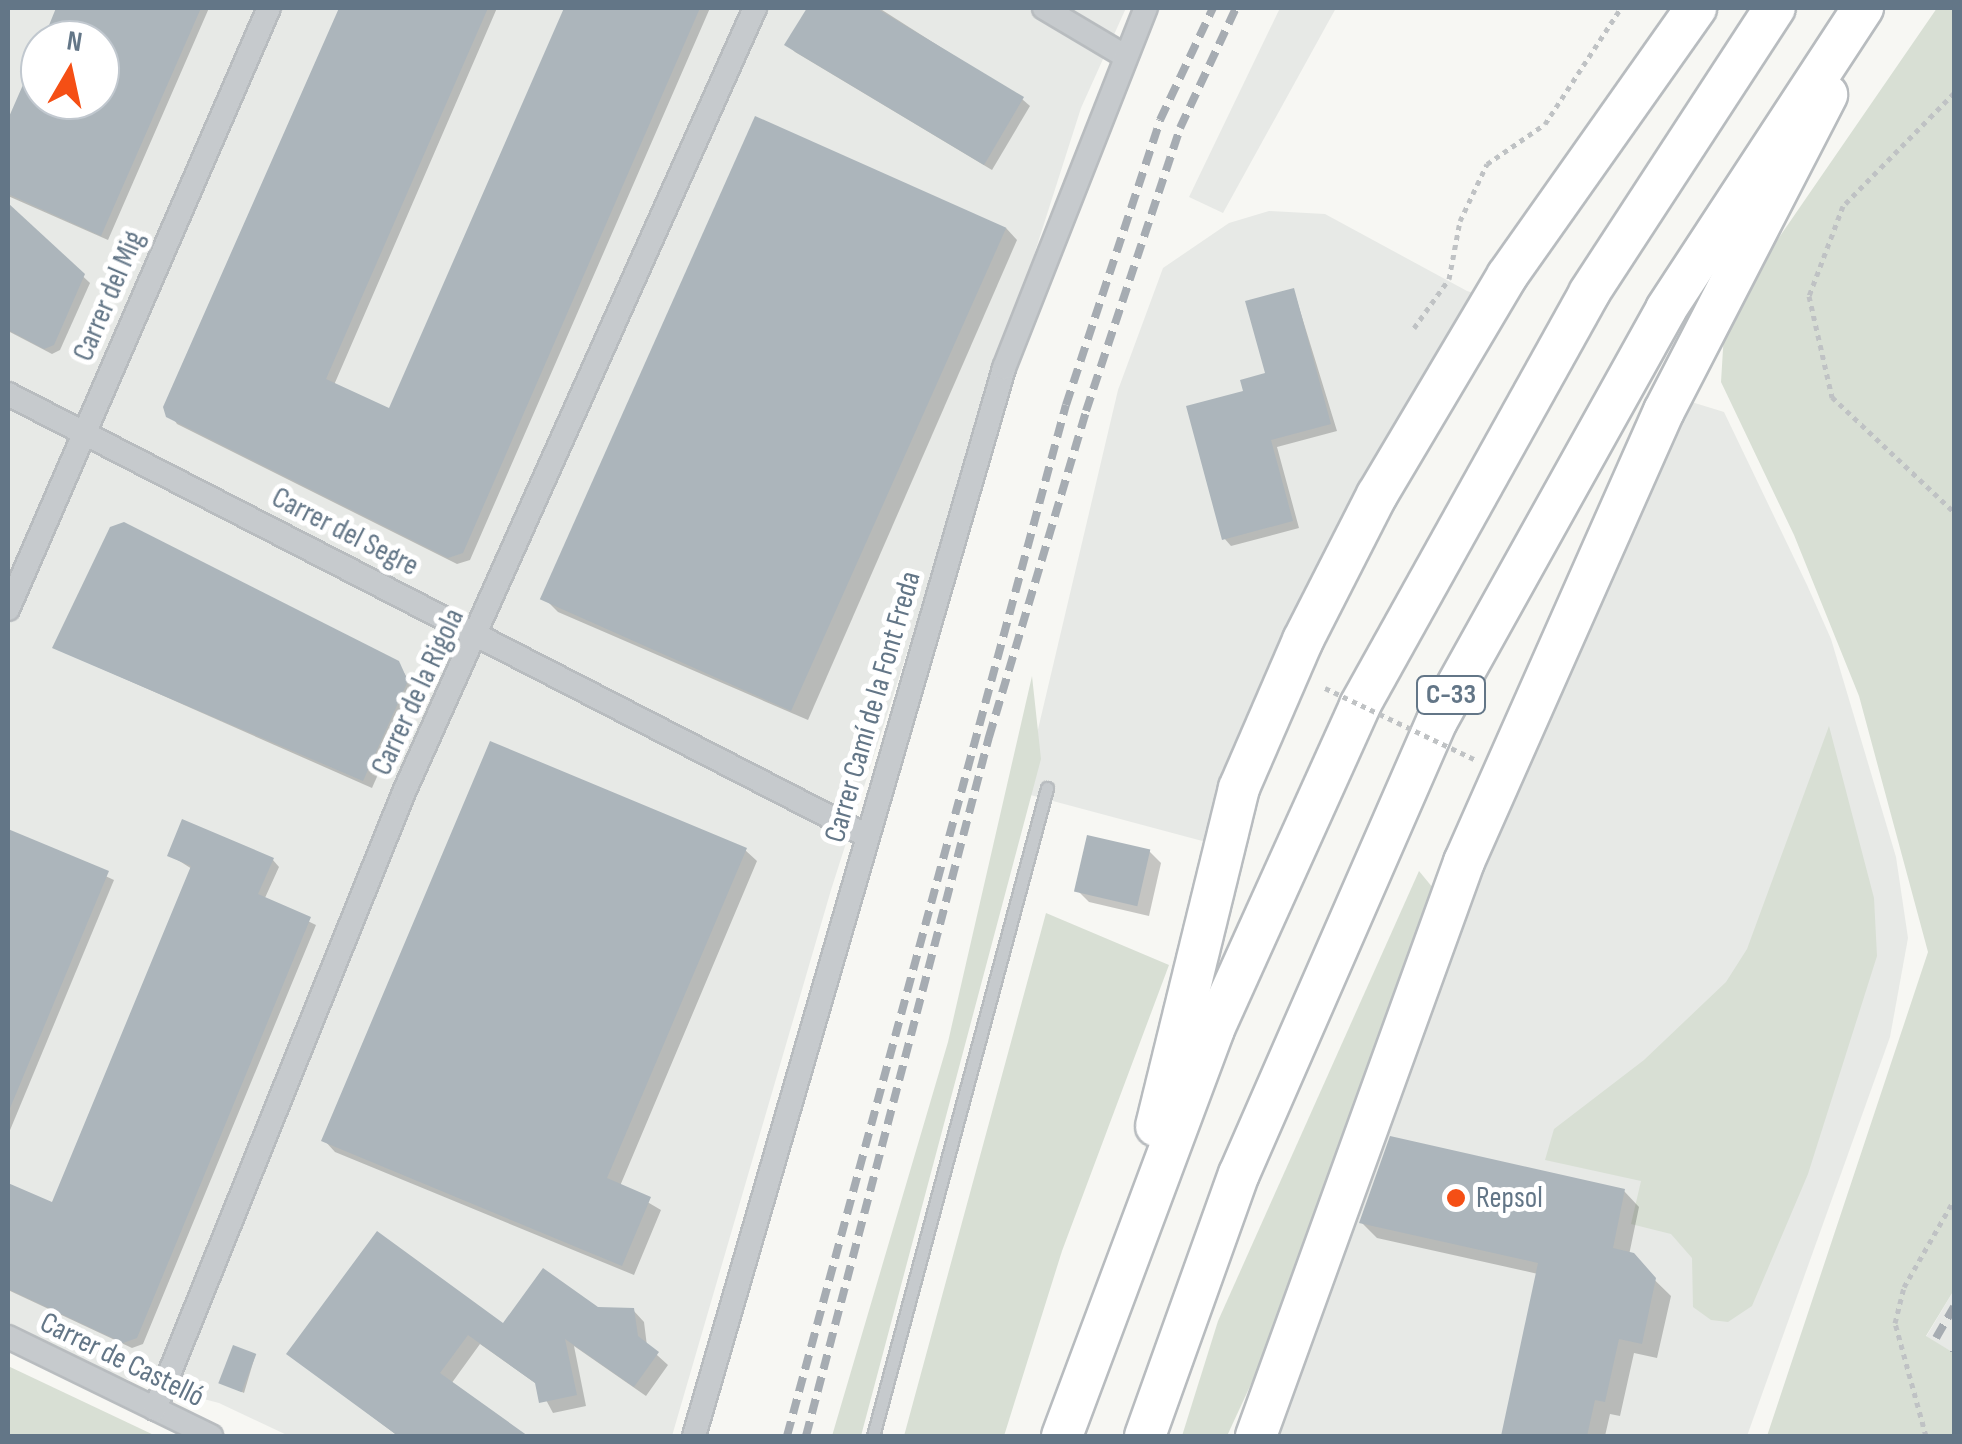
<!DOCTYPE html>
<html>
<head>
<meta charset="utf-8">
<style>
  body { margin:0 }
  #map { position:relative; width:1962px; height:1444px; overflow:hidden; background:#f7f7f3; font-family:"Sofia Sans Condensed",sans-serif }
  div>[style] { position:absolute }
  .built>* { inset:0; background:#e7e9e6 }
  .green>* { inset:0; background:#d8dfd4 }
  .shadow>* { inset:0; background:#0003 }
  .building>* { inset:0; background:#acb5bb; transform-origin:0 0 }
  .path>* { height:5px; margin-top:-2.5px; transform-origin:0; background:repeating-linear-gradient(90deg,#bfc2c4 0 5px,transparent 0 10px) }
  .roads { filter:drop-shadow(2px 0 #b8bcbf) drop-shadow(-2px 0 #b8bcbf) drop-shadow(0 2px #b8bcbf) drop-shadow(0 -2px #b8bcbf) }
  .lane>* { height:11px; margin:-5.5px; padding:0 5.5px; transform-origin:5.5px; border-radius:5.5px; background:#c6cacd }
  .street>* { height:22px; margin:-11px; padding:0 11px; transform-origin:11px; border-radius:11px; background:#c6cacd }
  .highway>* { height:40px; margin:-20px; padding:0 20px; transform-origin:20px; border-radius:20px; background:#fff }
  .rail>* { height:8px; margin-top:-4px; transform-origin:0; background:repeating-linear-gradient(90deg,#a6acb2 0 15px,transparent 0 23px) }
  .path-bridge>* { height:5px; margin-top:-2.5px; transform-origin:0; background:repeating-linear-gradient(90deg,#bfc2c4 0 5px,transparent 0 10px) }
  .dots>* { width:28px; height:28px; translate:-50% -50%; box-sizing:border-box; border:5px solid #fff; border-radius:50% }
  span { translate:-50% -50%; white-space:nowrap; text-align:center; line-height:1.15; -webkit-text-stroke:10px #fff; paint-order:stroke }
  .shield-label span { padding:2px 8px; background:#fff; border:2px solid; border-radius:8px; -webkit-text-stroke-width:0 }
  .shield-label { font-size:28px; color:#637687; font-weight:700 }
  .street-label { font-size:30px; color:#637687 }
  .poi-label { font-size:30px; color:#637687 }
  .left { translate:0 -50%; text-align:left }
  .frame { position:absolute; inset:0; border:10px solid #637687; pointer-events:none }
  .north { position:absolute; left:20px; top:20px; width:100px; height:100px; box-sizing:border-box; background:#fff; border:2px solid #c1c8cf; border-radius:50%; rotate:9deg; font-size:28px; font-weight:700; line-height:40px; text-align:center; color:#637687 }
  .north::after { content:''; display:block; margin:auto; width:35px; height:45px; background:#f54f15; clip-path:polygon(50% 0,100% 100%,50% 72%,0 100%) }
</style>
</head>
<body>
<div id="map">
  <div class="built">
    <div style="clip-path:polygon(evenodd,8px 8px,1126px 8px,1081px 108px,831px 890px,672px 1436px,289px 1436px,219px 1403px,104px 1373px,8px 1325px,8px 8px,40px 40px,100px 40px,100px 100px,40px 100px,40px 40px)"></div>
    <div style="clip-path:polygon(1280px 8px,1336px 8px,1223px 213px,1189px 197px)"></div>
    <div style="clip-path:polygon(1269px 211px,1325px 214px,1467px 291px,1505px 303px,1316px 643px,1236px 850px,1023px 793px,1118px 390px,1163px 268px,1229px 223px)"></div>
    <div style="clip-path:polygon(1659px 392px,1724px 412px,1807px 585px,1831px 639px,1896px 857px,1908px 938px,1890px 1037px,1747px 1436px,1243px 1436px)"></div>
    <div style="clip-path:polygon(1954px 1290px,1954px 1353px,1926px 1337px)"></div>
  </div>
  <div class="green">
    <div style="clip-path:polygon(1937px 8px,1954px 8px,1954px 1290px,1926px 1336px,1954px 1353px,1954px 1436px,1767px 1436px,1928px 952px,1859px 696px,1794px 535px,1721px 382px,1725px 316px)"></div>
    <div style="clip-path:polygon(1032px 676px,1041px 759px,861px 1436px,832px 1436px,948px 1042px)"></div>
    <div style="clip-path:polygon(1829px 726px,1874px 898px,1877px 956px,1808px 1174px,1752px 1306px,1728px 1322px,1711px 1320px,1693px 1307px,1692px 1258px,1671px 1234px,1631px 1224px,1641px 1181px,1545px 1160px,1554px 1129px,1644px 1060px,1726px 982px,1747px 949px)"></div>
    <div style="clip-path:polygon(1419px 871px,1433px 888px,1282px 1317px,1227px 1436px,1182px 1436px,1218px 1321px)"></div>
    <div style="clip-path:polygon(1046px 913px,1169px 965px,1062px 1251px,1004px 1436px,904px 1436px)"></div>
    <div style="clip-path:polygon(8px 1366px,156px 1436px,8px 1436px)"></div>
  </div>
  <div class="shadow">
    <div style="clip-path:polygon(59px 8px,209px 8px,108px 240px,8px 196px,8px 125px,40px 50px,40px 100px,100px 100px,100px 40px,45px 40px)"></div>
    <div style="clip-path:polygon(341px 8px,497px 8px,334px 385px,390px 411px,566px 8px,710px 8px,470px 560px,457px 564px,177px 424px,166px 407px)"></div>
    <div style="clip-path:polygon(810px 8px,879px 8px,1022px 99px,1030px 106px,992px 170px,795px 52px,788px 45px)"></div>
    <div style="clip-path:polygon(8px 206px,90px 283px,60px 350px,52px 354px,8px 331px)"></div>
    <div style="clip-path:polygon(1006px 228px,1017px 240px,808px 720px,558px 612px,547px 601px)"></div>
    <div style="clip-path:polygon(1294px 291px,1337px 431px,1277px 447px,1299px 528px,1231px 546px,1224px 538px,1246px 393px,1268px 375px)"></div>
    <div style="clip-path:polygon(55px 648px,398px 663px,415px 691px,372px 788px)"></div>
    <div style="clip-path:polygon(8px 831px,114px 880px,8px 1135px)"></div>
    <div style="clip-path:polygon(745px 850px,757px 861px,620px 1186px,661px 1210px,634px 1275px,335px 1152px,324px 1140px)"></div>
    <div style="clip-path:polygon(1149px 851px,1161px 863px,1149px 916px,1089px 902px,1078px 891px)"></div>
    <div style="clip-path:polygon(170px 855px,273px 860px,279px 867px,264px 900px,316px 925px,143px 1344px,132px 1348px,8px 1290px,8px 1186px,53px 1205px,192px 869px)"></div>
    <div style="clip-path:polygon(1624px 1191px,1639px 1207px,1629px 1255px,1671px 1296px,1657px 1358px,1634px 1353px,1620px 1416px,1610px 1414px,1605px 1436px,1504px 1436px,1538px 1274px,1377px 1238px,1362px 1223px)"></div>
    <div style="clip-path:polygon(597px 1310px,633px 1310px,644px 1322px,647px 1346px,668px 1365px,646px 1396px,574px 1346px,586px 1406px,553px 1413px,538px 1385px,480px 1344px,451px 1384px,524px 1436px,398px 1436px,289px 1354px)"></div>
    <div style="clip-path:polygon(255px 1356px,244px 1393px,221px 1382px)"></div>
  </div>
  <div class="building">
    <div style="clip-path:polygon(56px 8px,201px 8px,101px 236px,8px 194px,8px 119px,40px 46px,40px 100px,100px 100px,100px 40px,43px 40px)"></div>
    <div style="clip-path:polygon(339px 8px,488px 8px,326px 379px,389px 408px,564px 8px,700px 8px,463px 553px,448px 558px,166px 417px,163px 407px)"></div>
    <div style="clip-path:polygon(807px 8px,876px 8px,1024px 97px,984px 165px,784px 45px)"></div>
    <div style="left:755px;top:116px;width:275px;height:529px;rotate:24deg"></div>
    <div style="clip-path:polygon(8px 203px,85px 274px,54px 345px,44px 349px,8px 330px)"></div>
    <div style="clip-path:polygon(1294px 288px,1331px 424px,1271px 440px,1293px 521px,1222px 540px,1186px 406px,1243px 391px,1240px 380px,1265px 373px,1245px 301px)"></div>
    <div style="clip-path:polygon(124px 522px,399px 661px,408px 681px,363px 781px,52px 648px,110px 527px)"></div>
    <div style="clip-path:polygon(490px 741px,747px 848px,607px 1178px,651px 1197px,622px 1266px,321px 1141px)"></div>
    <div style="clip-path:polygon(182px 819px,274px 858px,258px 894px,311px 917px,137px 1338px,123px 1343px,8px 1289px,8px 1183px,52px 1202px,191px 866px,167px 856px)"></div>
    <div style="clip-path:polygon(8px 829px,109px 871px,8px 1113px)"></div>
    <div style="left:1087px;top:835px;width:65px;height:58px;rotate:13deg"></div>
    <div style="clip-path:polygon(1390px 1136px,1625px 1189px,1613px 1248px,1634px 1253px,1656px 1278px,1642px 1344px,1619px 1339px,1605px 1402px,1595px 1400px,1587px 1436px,1501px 1436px,1538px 1263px,1359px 1223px)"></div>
    <div style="clip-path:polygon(377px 1231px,503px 1323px,543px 1268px,598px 1307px,634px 1308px,638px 1336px,659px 1352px,634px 1387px,565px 1339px,577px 1395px,539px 1403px,535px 1383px,468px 1335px,440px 1373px,528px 1436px,398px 1436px,286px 1354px)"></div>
    <div style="left:233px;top:1345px;width:25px;height:41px;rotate:21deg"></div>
  </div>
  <div class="path">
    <div style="left:1954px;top:93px;width:158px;rotate:134.5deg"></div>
    <div style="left:1843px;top:206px;width:96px;rotate:110.7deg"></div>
    <div style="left:1809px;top:296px;width:104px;rotate:77.2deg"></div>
    <div style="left:1832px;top:397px;width:168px;rotate:43.3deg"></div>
    <div style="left:1414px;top:328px;width:60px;rotate:-54.5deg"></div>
    <div style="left:1449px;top:279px;width:59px;rotate:-79.3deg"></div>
    <div style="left:1460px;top:221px;width:63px;rotate:-64.7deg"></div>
    <div style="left:1487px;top:164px;width:70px;rotate:-34.6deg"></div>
    <div style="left:1545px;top:124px;width:139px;rotate:-56.8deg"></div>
    <div style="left:1926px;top:1436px;width:117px;rotate:-105.3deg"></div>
    <div style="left:1895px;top:1323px;width:37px;rotate:-76deg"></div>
    <div style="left:1904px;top:1287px;width:100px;rotate:-60.1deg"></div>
  </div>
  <div class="roads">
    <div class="lane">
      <div style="left:873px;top:1436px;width:671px;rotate:-74.97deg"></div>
    </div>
    <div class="street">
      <div style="left:1044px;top:8px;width:92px;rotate:30.7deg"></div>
      <div style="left:8px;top:394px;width:966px;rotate:27.23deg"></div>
      <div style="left:8px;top:609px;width:655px;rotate:-66.53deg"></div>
      <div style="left:8px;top:1337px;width:226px;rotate:26deg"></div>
      <div style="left:155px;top:1409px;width:665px;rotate:-68.02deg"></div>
      <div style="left:404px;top:792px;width:859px;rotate:-65.88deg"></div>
      <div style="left:694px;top:1436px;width:1112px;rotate:-73.81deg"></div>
      <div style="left:1004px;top:368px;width:387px;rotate:-68.5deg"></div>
    </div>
    <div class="highway">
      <div style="left:1156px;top:1126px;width:348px;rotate:-76.2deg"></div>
      <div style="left:1239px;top:788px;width:161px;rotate:-66.6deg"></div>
      <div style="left:1303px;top:640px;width:163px;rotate:-63deg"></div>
      <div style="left:1377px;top:495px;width:255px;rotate:-59.3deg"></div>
      <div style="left:1507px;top:276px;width:328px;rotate:-54.8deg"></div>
      <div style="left:1062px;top:1436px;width:434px;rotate:-69.5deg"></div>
      <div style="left:1214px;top:1029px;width:355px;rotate:-65.7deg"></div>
      <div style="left:1360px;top:705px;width:471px;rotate:-60.9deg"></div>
      <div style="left:1589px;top:293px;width:340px;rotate:-56.9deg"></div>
      <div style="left:1145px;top:1436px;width:278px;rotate:-70.3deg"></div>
      <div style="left:1239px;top:1174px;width:494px;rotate:-66.4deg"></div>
      <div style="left:1437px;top:721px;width:471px;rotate:-60.9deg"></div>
      <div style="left:1666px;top:309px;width:360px;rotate:-56.8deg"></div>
      <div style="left:1256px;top:1436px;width:611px;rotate:-70.08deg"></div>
      <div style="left:1464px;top:862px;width:493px;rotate:-66.1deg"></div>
      <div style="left:1664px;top:411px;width:356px;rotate:-62.7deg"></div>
    </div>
  </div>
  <div class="rail">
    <div style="left:1936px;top:1338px;width:36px;rotate:-60deg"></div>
    <div style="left:1954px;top:1352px;width:1px;rotate:-90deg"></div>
    <div style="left:787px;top:1436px;width:1068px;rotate:-74.86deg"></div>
    <div style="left:1066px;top:405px;width:300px;rotate:-71.7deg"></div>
    <div style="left:1160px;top:120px;width:124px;rotate:-64.7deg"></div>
    <div style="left:806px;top:1436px;width:723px;rotate:-75.33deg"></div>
    <div style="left:989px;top:737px;width:340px;rotate:-73.4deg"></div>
    <div style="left:1086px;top:411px;width:298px;rotate:-71.6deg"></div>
    <div style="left:1180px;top:128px;width:132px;rotate:-65deg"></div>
  </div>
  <div class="path-bridge">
    <div style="left:1325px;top:688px;width:165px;rotate:25.5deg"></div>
  </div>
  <div class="dots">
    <div style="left:1456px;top:1198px;background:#f54f15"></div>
  </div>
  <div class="shield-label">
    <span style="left:1451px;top:695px">C-33</span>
  </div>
  <div class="street-label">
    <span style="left:109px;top:296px;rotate:-67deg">Carrer del Mig</span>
    <span style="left:345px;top:532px;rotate:27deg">Carrer del Segre</span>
    <span style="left:418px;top:692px;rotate:-65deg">Carrer de la Rigola</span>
    <span style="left:873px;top:707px;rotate:-74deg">Carrer Camí de la Font Freda</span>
    <span style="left:122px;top:1360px;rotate:26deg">Carrer de Castelló</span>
  </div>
  <div class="poi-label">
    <span class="left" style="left:1476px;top:1198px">Repsol</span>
  </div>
  <div class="frame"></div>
  <div class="north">N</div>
</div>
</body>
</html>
